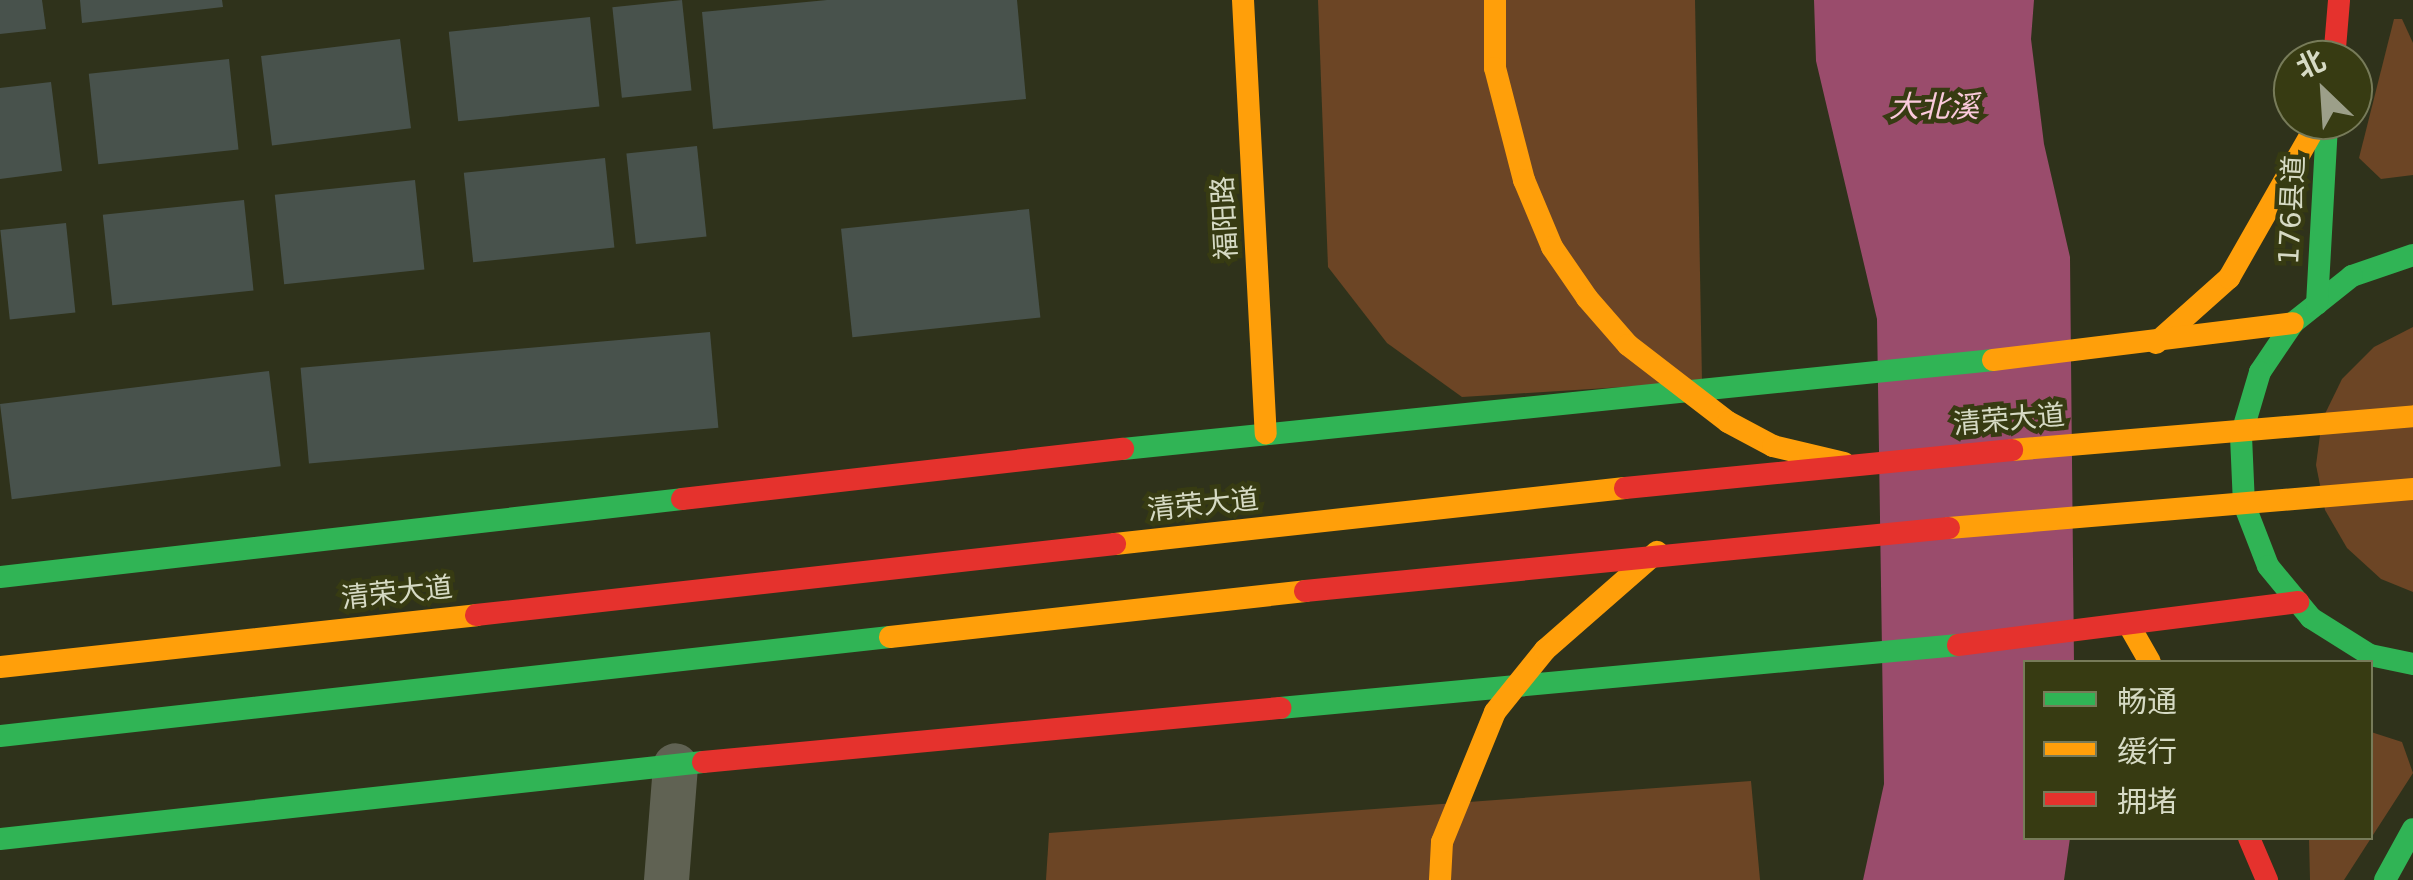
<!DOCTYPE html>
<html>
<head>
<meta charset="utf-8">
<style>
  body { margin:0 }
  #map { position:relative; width:2413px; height:880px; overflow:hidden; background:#2f321b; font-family:"DejaVu Sans","Noto Sans SC",sans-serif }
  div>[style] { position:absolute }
  .green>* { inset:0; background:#6c4525 }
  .water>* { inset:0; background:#9a4c6c }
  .building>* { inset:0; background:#48524c; transform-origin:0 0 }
  .street>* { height:45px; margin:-22.5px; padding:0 22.5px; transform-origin:22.5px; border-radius:22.5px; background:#606253 }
  .fast>* { height:22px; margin:-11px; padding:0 11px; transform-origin:11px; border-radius:11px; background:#30b455 }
  .slow>* { height:22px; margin:-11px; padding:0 11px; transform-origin:11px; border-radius:11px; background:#ff9f0a }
  .jam>* { height:22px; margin:-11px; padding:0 11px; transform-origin:11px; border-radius:11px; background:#e5322d }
  span { translate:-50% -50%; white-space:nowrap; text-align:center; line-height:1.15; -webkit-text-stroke:9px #373b12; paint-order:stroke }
  .street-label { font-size:28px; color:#d6dac4 }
  .water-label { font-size:30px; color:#fbcadc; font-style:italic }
  .legend { position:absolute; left:2023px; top:660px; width:350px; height:180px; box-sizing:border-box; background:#373b12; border:2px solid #777b59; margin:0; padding:12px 18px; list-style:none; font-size:30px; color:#d6dac4 }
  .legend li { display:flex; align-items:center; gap:20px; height:50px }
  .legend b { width:50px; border:2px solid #777b59 }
  .north { position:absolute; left:2273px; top:40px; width:100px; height:100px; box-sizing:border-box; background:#373b12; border:2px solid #777b59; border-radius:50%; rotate:335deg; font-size:28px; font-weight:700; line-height:40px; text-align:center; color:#d6dac4 }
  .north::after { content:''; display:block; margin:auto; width:35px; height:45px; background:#9c9f89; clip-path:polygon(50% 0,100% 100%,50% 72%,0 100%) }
</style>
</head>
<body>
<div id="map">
  <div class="green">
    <div style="clip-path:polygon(1318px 0,1695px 0,1702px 382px,1462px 397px,1387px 343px,1328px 267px)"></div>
    <div style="clip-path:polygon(2394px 19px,2402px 19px,2413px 43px,2413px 175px,2381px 179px,2359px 158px)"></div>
    <div style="clip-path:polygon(2413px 327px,2413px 592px,2381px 579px,2347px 548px,2325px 510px,2316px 465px,2322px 420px,2342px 379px,2374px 347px)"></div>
    <div style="clip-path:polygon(2371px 732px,2402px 742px,2413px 773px,2344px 880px,2310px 880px,2309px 838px,2370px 838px)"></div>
    <div style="clip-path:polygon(1751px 781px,1760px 880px,1046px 880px,1049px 833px)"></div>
  </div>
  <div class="water">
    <div style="clip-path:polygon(1814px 0,2034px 0,2031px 39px,2044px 144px,2070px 257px,2074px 662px,2026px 662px,2026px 838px,2070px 838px,2064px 880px,1863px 880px,1884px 784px,1877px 319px,1816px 61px)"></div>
  </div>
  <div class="building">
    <div style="clip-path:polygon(0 0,42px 0,46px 29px,0 34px)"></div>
    <div style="clip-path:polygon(80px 0,222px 0,223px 7px,82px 23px)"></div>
    <div style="left:682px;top:0;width:91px;height:70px;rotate:84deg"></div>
    <div style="clip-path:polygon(827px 0,1017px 0,1026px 99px,713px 129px,702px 12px)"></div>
    <div style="left:590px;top:17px;width:90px;height:142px;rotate:84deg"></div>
    <div style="left:400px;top:39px;width:90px;height:140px;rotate:83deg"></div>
    <div style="left:229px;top:59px;width:91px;height:141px;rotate:84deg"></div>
    <div style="clip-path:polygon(51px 82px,62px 171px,0 179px,0 88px)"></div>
    <div style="left:697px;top:146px;width:91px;height:71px;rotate:84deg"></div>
    <div style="left:605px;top:158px;width:90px;height:142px;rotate:84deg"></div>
    <div style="left:415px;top:180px;width:90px;height:141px;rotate:84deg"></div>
    <div style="left:244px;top:200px;width:91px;height:142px;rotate:84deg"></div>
    <div style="left:1029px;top:209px;width:109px;height:189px;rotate:84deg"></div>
    <div style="left:66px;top:223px;width:90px;height:66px;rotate:84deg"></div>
    <div style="left:710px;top:332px;width:96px;height:411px;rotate:85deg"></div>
    <div style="left:269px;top:371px;width:96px;height:271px;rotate:83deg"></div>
  </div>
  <div class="street">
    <div style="left:666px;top:880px;width:115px;rotate:-85.5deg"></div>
  </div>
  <div class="fast">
    <div style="left:2413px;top:255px;width:65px;rotate:161deg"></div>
    <div style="left:2352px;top:276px;width:75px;rotate:141.5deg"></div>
    <div style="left:2293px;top:323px;width:59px;rotate:124deg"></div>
    <div style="left:2260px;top:372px;width:67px;rotate:106.5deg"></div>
    <div style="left:2241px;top:436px;width:68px;rotate:87.5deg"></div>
    <div style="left:2244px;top:504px;width:66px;rotate:68.8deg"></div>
    <div style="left:2268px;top:566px;width:67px;rotate:50.4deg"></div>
    <div style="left:2311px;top:618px;width:70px;rotate:32.1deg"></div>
    <div style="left:2370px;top:655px;width:44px;rotate:11.8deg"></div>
    <div style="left:2317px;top:304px;width:181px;rotate:-86.8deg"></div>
    <div style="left:1123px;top:449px;width:875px;rotate:-5.84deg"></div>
    <div style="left:0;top:577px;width:686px;rotate:-6.52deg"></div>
    <div style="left:1280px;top:708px;width:681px;rotate:-5.31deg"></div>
    <div style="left:0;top:736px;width:895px;rotate:-6.35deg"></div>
    <div style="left:0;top:839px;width:707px;rotate:-6.25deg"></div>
    <div style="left:2385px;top:880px;width:58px;rotate:-61.2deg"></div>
  </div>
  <div class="slow">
    <div style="left:1243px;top:0;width:434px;rotate:87deg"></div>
    <div style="left:1495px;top:0;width:68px;rotate:90deg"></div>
    <div style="left:1495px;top:68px;width:116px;rotate:75.5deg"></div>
    <div style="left:1524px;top:180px;width:73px;rotate:67.3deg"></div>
    <div style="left:1552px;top:247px;width:62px;rotate:55.5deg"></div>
    <div style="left:1587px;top:298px;width:62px;rotate:48.9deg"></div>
    <div style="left:1628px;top:345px;width:126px;rotate:37.6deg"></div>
    <div style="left:1728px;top:422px;width:51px;rotate:28.1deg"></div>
    <div style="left:1773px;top:446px;width:73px;rotate:13.5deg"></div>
    <div style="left:2156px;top:343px;width:98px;rotate:-41.7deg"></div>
    <div style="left:2229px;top:278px;width:182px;rotate:-60.3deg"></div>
    <div style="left:1993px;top:360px;width:302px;rotate:-7deg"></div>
    <div style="left:2012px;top:450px;width:402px;rotate:-4.8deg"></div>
    <div style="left:1949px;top:528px;width:466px;rotate:-4.8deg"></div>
    <div style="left:1115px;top:544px;width:513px;rotate:-6.27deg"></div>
    <div style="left:2130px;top:627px;width:40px;rotate:60.3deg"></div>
    <div style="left:890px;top:637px;width:418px;rotate:-6.3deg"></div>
    <div style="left:0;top:667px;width:479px;rotate:-6.2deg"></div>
    <div style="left:1440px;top:880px;width:38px;rotate:-87deg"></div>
    <div style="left:1442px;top:842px;width:140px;rotate:-67.8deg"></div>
    <div style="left:1495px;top:712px;width:80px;rotate:-51.1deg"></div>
    <div style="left:1545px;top:650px;width:149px;rotate:-41.2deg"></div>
  </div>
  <div class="jam">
    <div style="left:2334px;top:60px;width:60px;rotate:-85.2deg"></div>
    <div style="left:1625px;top:488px;width:389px;rotate:-5.6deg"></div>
    <div style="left:682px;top:499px;width:444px;rotate:-6.5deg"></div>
    <div style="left:1305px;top:591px;width:647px;rotate:-5.59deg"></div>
    <div style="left:476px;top:615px;width:643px;rotate:-6.34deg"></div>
    <div style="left:1958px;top:645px;width:343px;rotate:-7.2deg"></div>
    <div style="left:703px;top:762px;width:580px;rotate:-5.35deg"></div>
    <div style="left:2249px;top:838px;width:46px;rotate:66.8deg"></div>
  </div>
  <div class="street-label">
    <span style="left:2292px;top:210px;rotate:-87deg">176县道</span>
    <span style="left:1225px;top:218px;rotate:-93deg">福阳路</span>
    <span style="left:2009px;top:420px;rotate:-5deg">清荣大道</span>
    <span style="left:1203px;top:505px;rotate:-6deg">清荣大道</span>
    <span style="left:397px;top:593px;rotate:-6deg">清荣大道</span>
  </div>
  <div class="water-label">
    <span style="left:1934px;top:107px">大北溪</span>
  </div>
  <ul class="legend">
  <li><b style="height:12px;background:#30b455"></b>畅通</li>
  <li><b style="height:12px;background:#ff9f0a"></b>缓行</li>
  <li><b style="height:12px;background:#e5322d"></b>拥堵</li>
  </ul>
  <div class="north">北</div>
</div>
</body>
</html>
